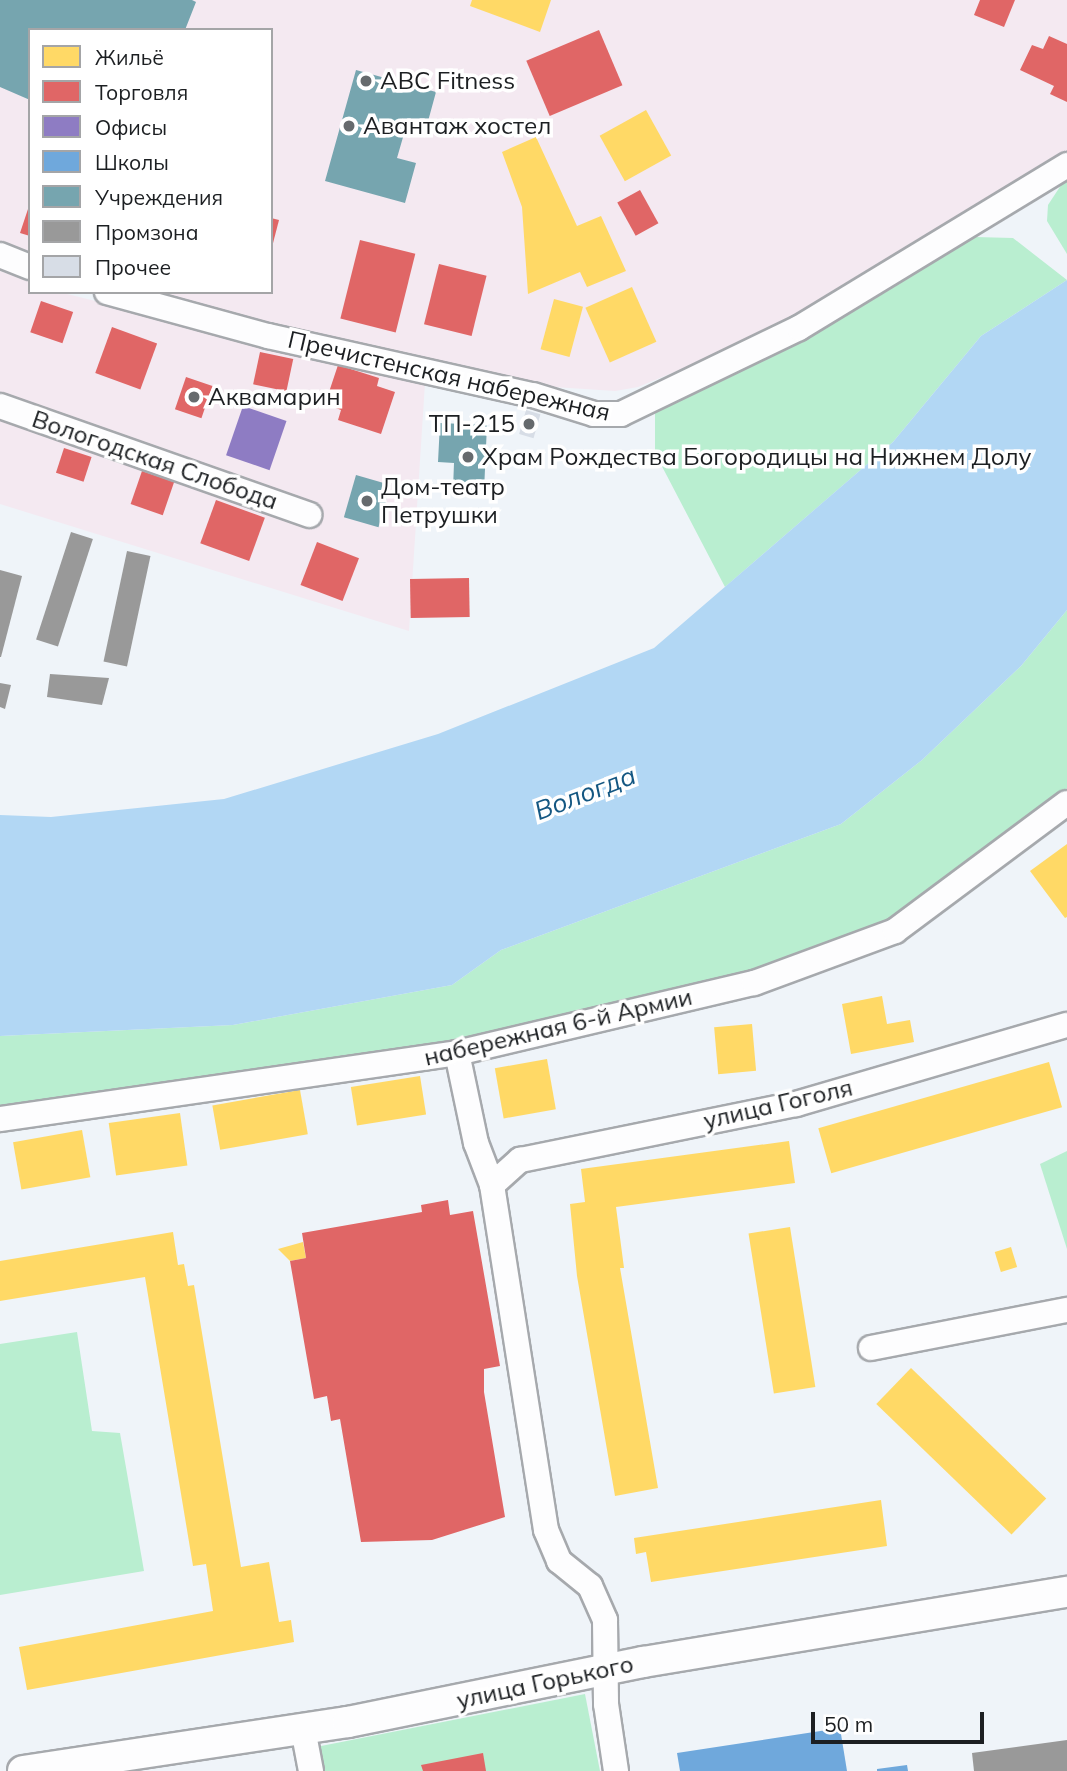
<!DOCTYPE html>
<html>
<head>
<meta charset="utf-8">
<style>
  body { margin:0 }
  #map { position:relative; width:1067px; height:1771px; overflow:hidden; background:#eff4f9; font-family:Mulish,sans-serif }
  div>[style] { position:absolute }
  .commercial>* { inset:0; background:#f4e9f1 }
  .green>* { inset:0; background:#b9eed0 }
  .water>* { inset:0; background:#b2d7f4 }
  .homes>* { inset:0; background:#ffd966; transform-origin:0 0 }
  .shops>* { inset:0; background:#e06666; transform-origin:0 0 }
  .offices>* { inset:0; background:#8e7cc3; transform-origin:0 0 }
  .schools>* { inset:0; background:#6fa8dc }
  .public>* { inset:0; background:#76a5af; transform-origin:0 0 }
  .industry>* { inset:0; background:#999; transform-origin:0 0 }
  .building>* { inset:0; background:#d7dde6; transform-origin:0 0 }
  .roads { filter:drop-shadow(2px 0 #a6a9ad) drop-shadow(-2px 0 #a6a9ad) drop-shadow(0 2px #a6a9ad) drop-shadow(0 -2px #a6a9ad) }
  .minor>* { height:24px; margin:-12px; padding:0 12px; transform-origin:12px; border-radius:12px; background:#fdfdfe }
  .tertiary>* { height:30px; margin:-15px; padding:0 15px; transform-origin:15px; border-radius:15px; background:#fdfdfe }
  .dots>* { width:19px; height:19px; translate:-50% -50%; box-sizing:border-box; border:4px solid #fff; border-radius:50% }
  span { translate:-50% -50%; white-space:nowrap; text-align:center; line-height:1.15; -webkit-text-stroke:7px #fff; paint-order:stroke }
  .poi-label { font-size:24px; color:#1c1f22 }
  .left { translate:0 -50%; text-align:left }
  .right { translate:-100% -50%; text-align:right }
  .street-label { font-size:24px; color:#1c1f22 }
  .water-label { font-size:26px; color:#145782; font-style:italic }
  .legend { position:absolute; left:28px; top:28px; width:245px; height:266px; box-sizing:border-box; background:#fff; border:2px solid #a4a5a7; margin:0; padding:9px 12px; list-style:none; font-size:21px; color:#1c1f22 }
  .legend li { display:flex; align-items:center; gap:14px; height:35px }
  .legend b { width:35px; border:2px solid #a4a5a7 }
  .scale { position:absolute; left:811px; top:1712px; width:173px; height:32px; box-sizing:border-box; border:4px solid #1c1f22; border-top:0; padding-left:9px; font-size:21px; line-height:24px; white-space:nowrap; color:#1c1f22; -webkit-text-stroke:5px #fff; paint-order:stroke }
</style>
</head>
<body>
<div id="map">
  <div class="commercial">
    <div style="clip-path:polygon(0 0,1067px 0,1067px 155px,796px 322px,638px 387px,615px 391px,539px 386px,274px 325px,155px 292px,271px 292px,271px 30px,30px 30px,30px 253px,0 242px)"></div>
    <div style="clip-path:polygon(0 271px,30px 282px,30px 292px,59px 292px,425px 383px,409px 631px,0 504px)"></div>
  </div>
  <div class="green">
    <div style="clip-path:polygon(1067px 176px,1067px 254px,1047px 221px,1048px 205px)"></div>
    <div style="clip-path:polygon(975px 237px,1013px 238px,1067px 280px,981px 336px,893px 442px,725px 587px,655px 453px,655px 414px,660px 402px,804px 336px)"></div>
    <div style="clip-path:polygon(1067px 610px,1067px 788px,890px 921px,749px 973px,456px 1046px,0 1109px,0 1036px,233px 1025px,452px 985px,501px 950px,841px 824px,922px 760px,1021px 666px)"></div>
    <div style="clip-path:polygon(1067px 1151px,1067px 1249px,1040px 1164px)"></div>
    <div style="clip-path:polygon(77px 1332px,92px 1431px,120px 1433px,144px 1571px,0 1595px,0 1344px)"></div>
    <div style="clip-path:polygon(585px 1694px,600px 1771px,321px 1771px,316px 1747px)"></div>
  </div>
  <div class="water">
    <div style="clip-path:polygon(1067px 280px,1067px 610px,1021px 666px,922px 760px,841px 824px,501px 950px,452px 985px,233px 1025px,0 1036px,0 815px,51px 817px,224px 799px,438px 734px,654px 648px,893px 442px,981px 336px)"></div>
  </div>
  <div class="homes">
    <div style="clip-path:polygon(472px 0,551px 0,540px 32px,470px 6px)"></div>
    <div style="left:646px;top:110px;width:52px;height:53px;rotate:61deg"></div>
    <div style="clip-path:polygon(536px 137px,577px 226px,601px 216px,626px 271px,587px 287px,580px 272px,528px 294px,522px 207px,502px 152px)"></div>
    <div style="left:632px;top:287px;width:60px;height:51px;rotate:66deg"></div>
    <div style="left:554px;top:299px;width:30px;height:52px;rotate:15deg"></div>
    <div style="clip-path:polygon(1067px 844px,1067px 917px,1065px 918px,1030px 871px)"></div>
    <div style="clip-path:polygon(882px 996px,887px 1024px,910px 1020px,914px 1042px,851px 1054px,842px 1004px)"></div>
    <div style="left:752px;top:1024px;width:47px;height:38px;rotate:85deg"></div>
    <div style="left:547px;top:1059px;width:51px;height:53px;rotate:80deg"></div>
    <div style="left:1049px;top:1062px;width:47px;height:240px;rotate:74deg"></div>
    <div style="left:420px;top:1076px;width:39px;height:70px;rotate:81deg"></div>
    <div style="left:300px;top:1090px;width:45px;height:89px;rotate:80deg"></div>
    <div style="left:180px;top:1113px;width:53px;height:72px;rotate:82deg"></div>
    <div style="left:82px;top:1130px;width:48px;height:70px;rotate:80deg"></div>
    <div style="clip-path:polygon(789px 1141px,795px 1183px,616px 1207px,624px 1268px,620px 1268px,658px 1488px,615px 1496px,577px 1276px,570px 1204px,585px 1202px,581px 1169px)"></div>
    <div style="left:790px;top:1227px;width:162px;height:42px;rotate:81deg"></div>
    <div style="clip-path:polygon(173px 1232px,178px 1265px,184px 1264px,188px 1286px,194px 1285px,241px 1567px,269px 1562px,279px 1622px,291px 1620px,294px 1642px,27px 1690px,19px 1647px,213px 1611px,206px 1564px,193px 1566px,145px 1277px,0 1301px,0 1261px)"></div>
    <div style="clip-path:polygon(303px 1242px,306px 1258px,290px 1261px,278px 1249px)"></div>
    <div style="left:1011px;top:1247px;width:21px;height:17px;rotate:73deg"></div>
    <div style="left:911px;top:1368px;width:188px;height:50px;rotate:44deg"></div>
    <div style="clip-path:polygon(881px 1500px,887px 1546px,651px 1582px,646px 1552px,636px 1554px,634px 1538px)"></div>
  </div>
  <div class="shops">
    <div style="clip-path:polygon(980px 0,1015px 0,1004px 27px,974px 15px)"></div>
    <div style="left:599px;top:30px;width:60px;height:79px;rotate:67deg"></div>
    <div style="clip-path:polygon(1049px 36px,1067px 44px,1067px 102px,1050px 94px,1054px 86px,1020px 70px,1032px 45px,1043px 49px)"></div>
    <div style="left:640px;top:190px;width:38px;height:26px;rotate:61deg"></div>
    <div style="clip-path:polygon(29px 206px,30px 206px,30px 236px,20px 233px)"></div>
    <div style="clip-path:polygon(271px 218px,279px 220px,272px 247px,271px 247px)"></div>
    <div style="left:360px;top:240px;width:57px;height:81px;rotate:14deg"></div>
    <div style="left:439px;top:264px;width:49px;height:62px;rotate:14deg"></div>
    <div style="left:41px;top:301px;width:34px;height:33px;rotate:19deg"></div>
    <div style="left:112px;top:327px;width:48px;height:49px;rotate:20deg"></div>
    <div style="left:260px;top:352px;width:34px;height:33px;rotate:12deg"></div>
    <div style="clip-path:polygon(338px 365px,379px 378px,377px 386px,395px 392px,381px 434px,338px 420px,341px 410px,325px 404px)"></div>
    <div style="left:186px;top:377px;width:28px;height:34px;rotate:19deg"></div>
    <div style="left:64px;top:448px;width:29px;height:26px;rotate:18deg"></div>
    <div style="left:142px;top:471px;width:34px;height:35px;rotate:19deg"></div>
    <div style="left:216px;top:500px;width:52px;height:46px;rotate:20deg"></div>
    <div style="left:317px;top:542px;width:45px;height:46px;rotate:21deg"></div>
    <div style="left:469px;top:578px;width:39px;height:59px;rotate:89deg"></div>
    <div style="clip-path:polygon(448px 1200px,450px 1215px,473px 1211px,500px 1366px,484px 1369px,484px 1392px,505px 1517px,432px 1540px,361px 1542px,340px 1419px,331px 1421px,327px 1396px,314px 1399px,290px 1261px,306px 1258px,302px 1233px,422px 1212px,421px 1205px)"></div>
    <div style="clip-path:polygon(483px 1753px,486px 1771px,423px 1771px,421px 1765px)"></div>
  </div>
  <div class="offices">
    <div style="left:243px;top:406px;width:46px;height:52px;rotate:19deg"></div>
  </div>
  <div class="schools">
    <div style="clip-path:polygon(840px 1728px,847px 1771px,680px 1771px,677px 1753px)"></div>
    <div style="clip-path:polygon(907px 1765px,908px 1771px,877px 1771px,877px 1769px)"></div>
  </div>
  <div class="public">
    <div style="clip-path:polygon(0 0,192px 0,196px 2px,185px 30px,30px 30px,30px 100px,0 87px)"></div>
    <div style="clip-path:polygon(356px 70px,436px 92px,427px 125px,408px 120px,397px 158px,416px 163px,405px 203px,325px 181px)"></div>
    <div style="clip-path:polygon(440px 423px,487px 425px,484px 491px,453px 489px,454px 463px,438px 462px)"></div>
    <div style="left:356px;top:475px;width:36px;height:44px;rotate:16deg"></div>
  </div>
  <div class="industry">
    <div style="left:71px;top:532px;width:23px;height:113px;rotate:18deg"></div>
    <div style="left:127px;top:551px;width:24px;height:113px;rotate:12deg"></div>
    <div style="clip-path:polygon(0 570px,22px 576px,1px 657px,0 657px)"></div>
    <div style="clip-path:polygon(50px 674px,109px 678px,102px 705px,47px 697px)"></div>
    <div style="clip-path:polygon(0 683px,11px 685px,5px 709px,0 707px)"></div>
    <div style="clip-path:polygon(1067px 1740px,1067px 1771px,974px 1771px,972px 1753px)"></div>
  </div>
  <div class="building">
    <div style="left:526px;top:410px;width:15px;height:25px;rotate:16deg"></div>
  </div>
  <div class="roads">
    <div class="minor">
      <div style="left:0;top:255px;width:32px;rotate:22deg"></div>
      <div style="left:107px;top:292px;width:167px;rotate:15.3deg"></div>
      <div style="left:268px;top:336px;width:271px;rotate:12.6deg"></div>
      <div style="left:533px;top:395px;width:64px;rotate:17.3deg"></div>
      <div style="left:594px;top:414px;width:27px"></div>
      <div style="left:621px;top:414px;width:198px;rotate:-25.8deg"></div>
      <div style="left:799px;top:328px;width:314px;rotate:-31.3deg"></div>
      <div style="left:0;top:406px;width:328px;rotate:19.4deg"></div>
      <div style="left:457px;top:1053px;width:92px;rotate:78.1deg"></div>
      <div style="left:476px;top:1143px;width:45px;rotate:69.1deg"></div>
      <div style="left:492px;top:1185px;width:349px;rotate:81.1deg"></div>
      <div style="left:546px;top:1530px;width:34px;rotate:67deg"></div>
      <div style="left:559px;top:1561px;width:40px;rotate:39deg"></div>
      <div style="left:590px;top:1586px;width:37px;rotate:66deg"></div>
      <div style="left:605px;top:1620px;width:84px;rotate:89.3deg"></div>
      <div style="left:606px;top:1704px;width:68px;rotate:81.5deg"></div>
      <div style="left:0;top:1119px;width:462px;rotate:-8.2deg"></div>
      <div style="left:457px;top:1053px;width:305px;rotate:-13.3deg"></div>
      <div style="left:754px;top:983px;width:150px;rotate:-20.2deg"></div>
      <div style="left:895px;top:931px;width:214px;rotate:-36.7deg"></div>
      <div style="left:492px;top:1185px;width:38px;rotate:-42deg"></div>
      <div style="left:520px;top:1160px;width:282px;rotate:-11.5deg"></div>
      <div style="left:796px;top:1104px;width:282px;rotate:-16.3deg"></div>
      <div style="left:871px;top:1348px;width:200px;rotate:-11deg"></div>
      <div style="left:303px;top:1729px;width:43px;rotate:79.2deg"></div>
    </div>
    <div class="tertiary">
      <div style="left:23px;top:1771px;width:329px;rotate:-8.6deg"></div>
      <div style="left:348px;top:1722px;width:301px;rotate:-11.5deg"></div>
      <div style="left:643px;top:1662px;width:430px;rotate:-9.4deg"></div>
    </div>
  </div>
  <div class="dots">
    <div style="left:366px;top:81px;background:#666a6d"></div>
    <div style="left:349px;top:126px;background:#666a6d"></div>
    <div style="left:194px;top:397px;background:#666a6d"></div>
    <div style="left:529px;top:424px;background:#666a6d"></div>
    <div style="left:468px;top:457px;background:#666a6d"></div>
    <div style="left:367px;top:501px;background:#666a6d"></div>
  </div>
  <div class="poi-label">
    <span class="left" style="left:380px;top:81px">ABC Fitness</span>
    <span class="left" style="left:363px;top:126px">Авантаж хостел</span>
    <span class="left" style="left:208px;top:397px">Аквамарин</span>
    <span class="right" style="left:515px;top:424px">ТП-215</span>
    <span class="left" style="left:482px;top:457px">Храм Рождества Богородицы на Нижнем Долу</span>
    <span class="left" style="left:381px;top:501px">Дом-театр<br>Петрушки</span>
  </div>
  <div class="street-label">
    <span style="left:449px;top:376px;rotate:13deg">Пречистенская набережная</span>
    <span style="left:155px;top:460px;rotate:19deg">Вологодская Слобода</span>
    <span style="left:558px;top:1027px;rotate:-13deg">набережная 6-й Армии</span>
    <span style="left:778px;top:1104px;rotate:-13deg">улица Гоголя</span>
    <span style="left:545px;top:1682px;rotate:-12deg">улица Горького</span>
  </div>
  <div class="water-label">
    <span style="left:585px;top:793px;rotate:-21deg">Вологда</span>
  </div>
  <ul class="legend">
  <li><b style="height:19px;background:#ffd966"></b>Жильё</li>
  <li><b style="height:19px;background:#e06666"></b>Торговля</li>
  <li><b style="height:19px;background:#8e7cc3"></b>Офисы</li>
  <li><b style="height:19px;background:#6fa8dc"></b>Школы</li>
  <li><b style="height:19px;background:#76a5af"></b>Учреждения</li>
  <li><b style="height:19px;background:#999"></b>Промзона</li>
  <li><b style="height:19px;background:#d7dde6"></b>Прочее</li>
  </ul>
  <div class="scale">50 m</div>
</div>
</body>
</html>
